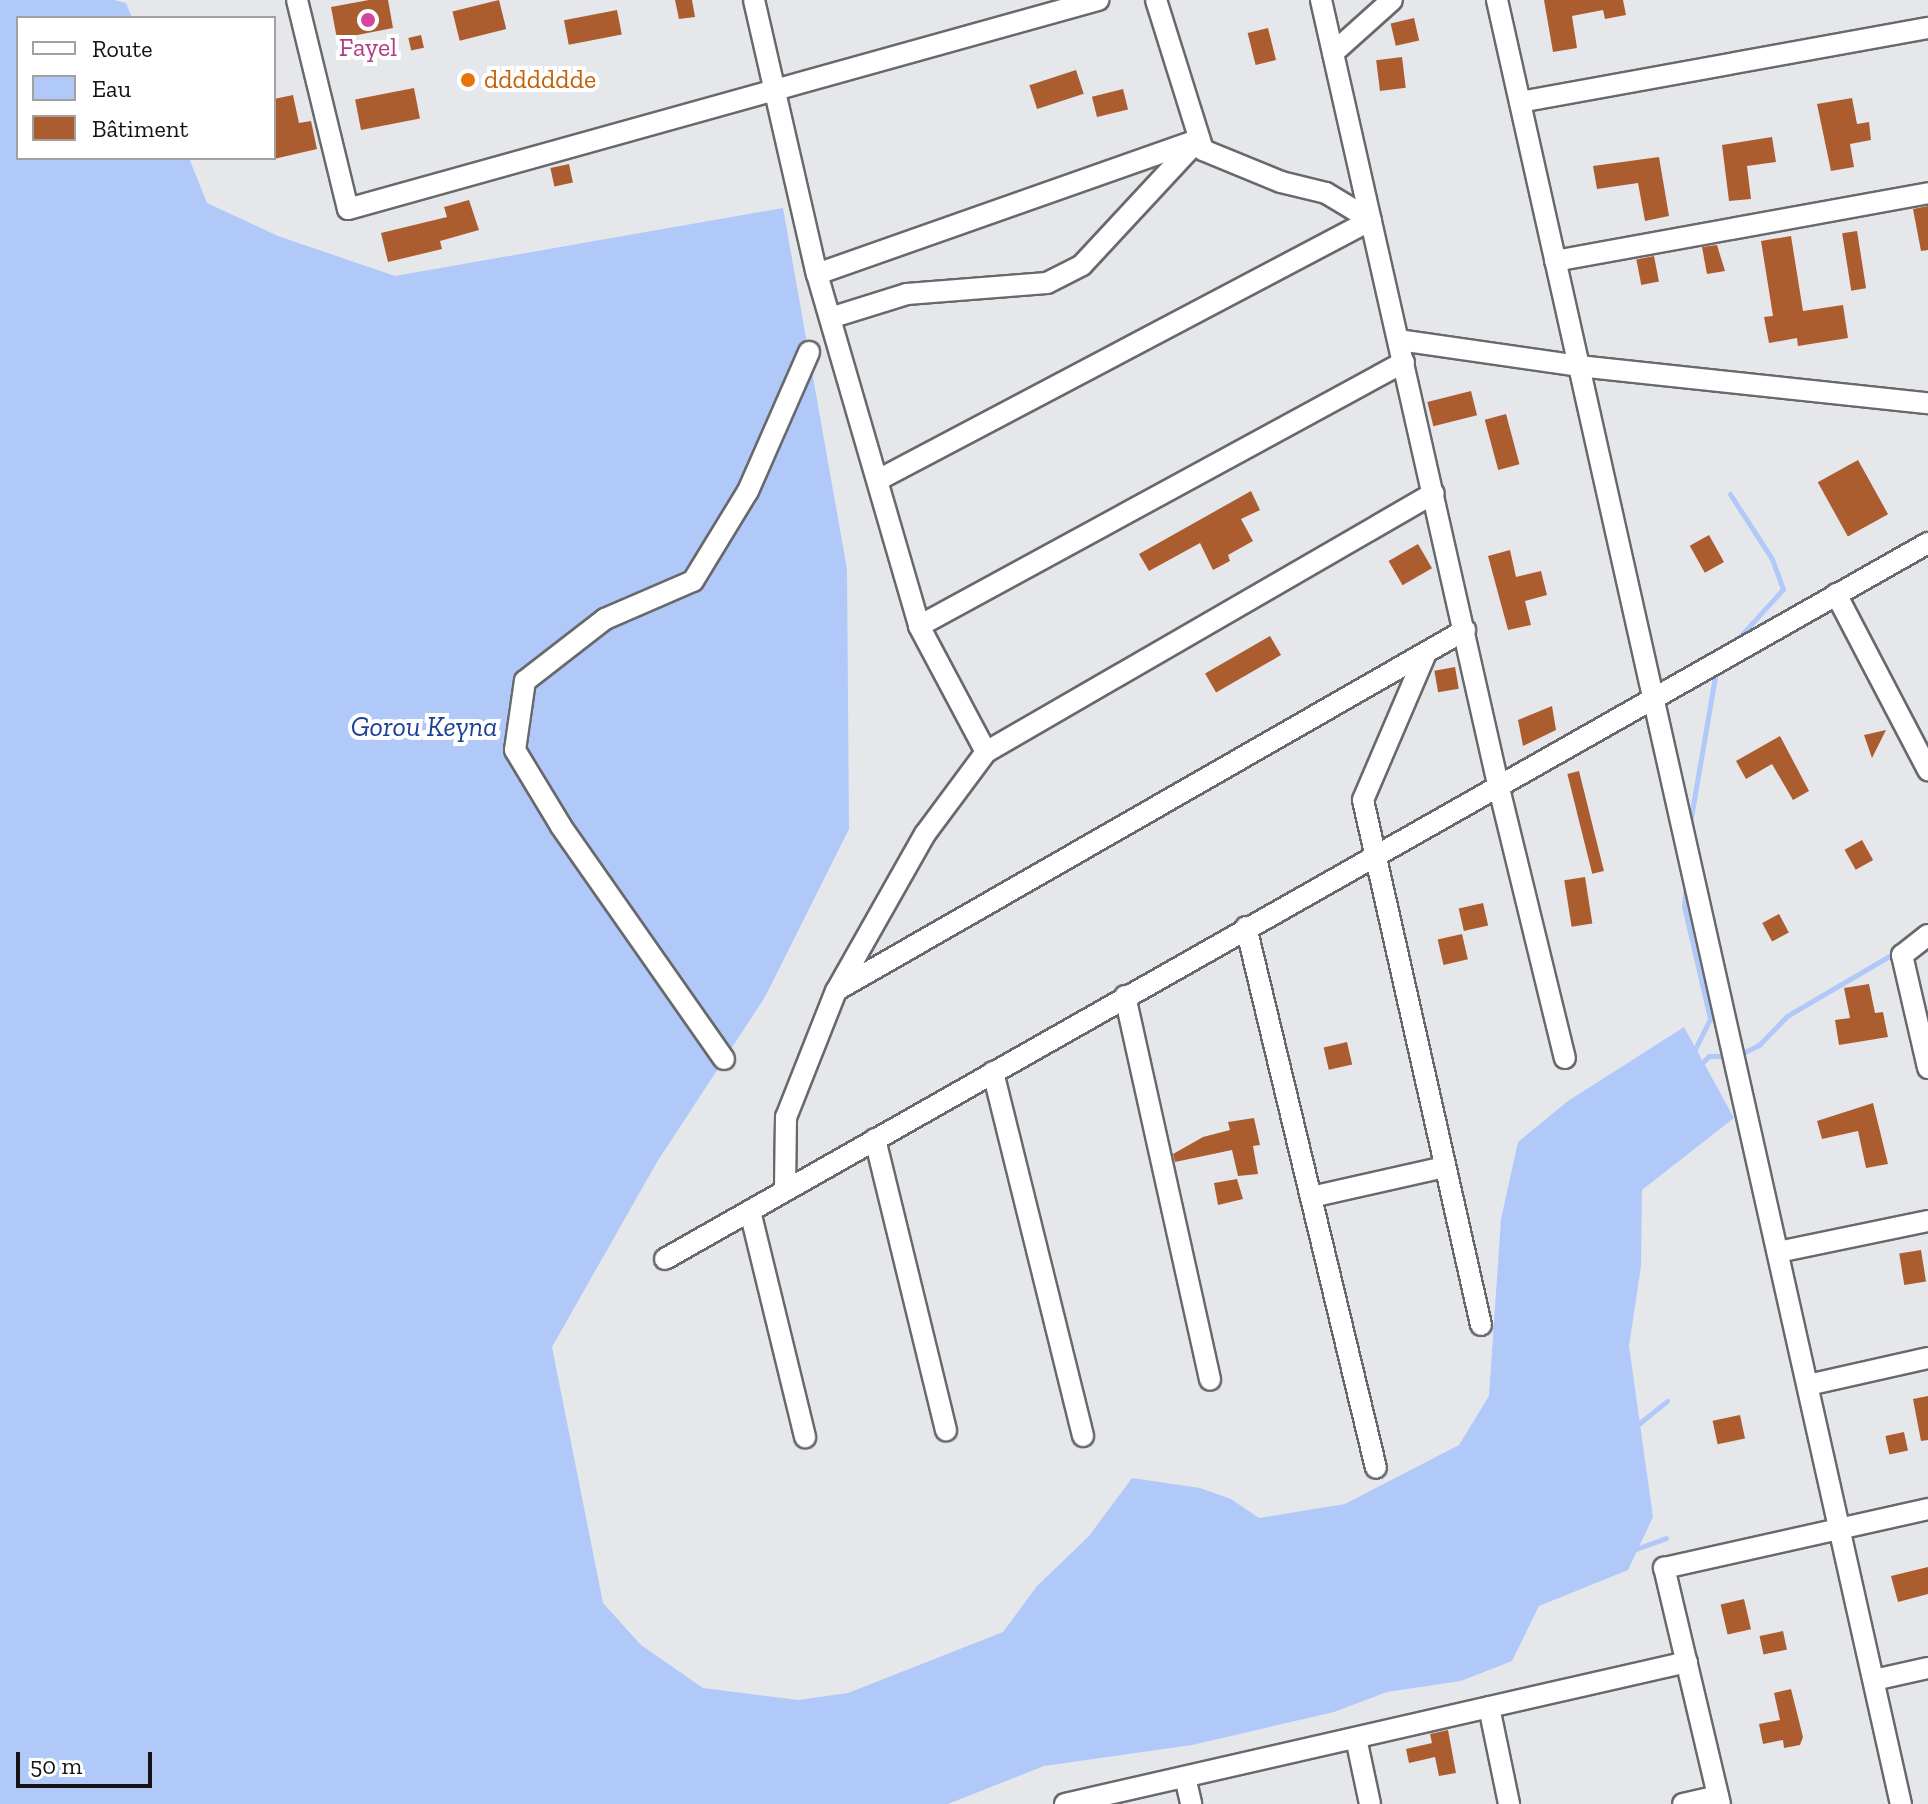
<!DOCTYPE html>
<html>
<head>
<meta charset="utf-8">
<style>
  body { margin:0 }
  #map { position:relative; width:1928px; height:1804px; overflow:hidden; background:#e6e7eb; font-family:"Zilla Slab",serif }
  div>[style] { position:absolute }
  .water>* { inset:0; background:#b1c9f8 }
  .stream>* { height:5px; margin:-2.5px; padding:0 2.5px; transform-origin:2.5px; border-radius:2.5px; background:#b1c9f8 }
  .building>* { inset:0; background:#ac5d2f; transform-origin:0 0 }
  .roads { filter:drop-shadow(2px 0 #68696d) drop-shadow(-2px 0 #68696d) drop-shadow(0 2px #68696d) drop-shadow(0 -2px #68696d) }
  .street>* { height:20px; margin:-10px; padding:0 10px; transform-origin:10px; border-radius:10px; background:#fff }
  .dots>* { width:22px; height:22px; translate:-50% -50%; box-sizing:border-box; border:4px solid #fff; border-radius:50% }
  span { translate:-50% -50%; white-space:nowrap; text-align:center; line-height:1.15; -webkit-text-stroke:8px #fff; paint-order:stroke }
  .hotel-label { font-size:26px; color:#b23c85 }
  .food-label { font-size:26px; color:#c56008 }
  .left { translate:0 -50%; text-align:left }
  .water-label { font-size:28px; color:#1b4096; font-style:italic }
  .legend { position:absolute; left:16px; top:16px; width:260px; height:144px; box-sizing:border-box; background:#fff; border:2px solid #a1a1a2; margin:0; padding:10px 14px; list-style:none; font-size:24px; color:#141416 }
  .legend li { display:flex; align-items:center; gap:16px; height:40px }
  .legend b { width:40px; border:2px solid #a1a1a2 }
  .scale { position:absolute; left:16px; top:1752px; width:136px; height:36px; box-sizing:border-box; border:4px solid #141416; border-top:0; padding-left:10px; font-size:24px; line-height:28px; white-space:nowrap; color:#141416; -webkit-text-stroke:6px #fff; paint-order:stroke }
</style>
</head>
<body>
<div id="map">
  <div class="water">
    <div style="clip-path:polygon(0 0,114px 0,126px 3px,132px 18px,18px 18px,18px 158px,189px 158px,207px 203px,278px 236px,395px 276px,783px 208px,847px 569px,849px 829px,765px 997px,657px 1162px,552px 1347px,603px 1603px,641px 1645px,703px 1688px,798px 1700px,848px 1693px,1003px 1632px,1037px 1586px,1089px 1536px,1132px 1478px,1200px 1488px,1231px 1499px,1259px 1518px,1345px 1504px,1459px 1445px,1489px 1396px,1501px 1219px,1518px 1142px,1568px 1101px,1684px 1027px,1734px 1118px,1642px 1190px,1641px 1266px,1629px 1346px,1653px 1517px,1628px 1570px,1539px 1606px,1512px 1661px,1461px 1681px,1387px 1692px,1334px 1712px,1192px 1745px,1044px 1766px,948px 1804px,0 1804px)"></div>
  </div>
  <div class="stream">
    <div style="left:1730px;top:494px;width:77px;rotate:57.1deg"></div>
    <div style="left:1772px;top:559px;width:32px;rotate:70deg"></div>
    <div style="left:1783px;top:589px;width:73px;rotate:132.2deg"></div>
    <div style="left:1690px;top:823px;width:154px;rotate:-80.3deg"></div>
    <div style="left:1686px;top:884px;width:22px;rotate:95deg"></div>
    <div style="left:1684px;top:906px;width:116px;rotate:77deg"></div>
    <div style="left:1710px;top:1019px;width:40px;rotate:116.6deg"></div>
    <div style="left:1737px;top:1056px;width:25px;rotate:-27deg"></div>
    <div style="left:1759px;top:1045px;width:40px;rotate:-46deg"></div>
    <div style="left:1787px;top:1016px;width:129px;rotate:-30.4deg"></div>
    <div style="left:1700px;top:1065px;width:13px;rotate:-45deg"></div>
    <div style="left:1709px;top:1056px;width:18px"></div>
    <div style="left:1636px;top:1426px;width:40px;rotate:-39deg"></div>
    <div style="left:1633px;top:1550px;width:35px;rotate:-20deg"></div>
  </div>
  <div class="building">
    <div style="clip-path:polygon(369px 0,388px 0,393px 28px,337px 39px,331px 7px)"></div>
    <div style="left:499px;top:0;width:30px;height:48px;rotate:76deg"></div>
    <div style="clip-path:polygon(675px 0,692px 0,695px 17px,679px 19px)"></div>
    <div style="clip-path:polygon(1544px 0,1623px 0,1626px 15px,1605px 19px,1603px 10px,1572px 16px,1577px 48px,1553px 52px)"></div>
    <div style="left:617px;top:10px;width:25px;height:54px;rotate:79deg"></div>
    <div style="left:1414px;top:18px;width:23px;height:24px;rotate:77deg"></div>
    <div style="left:1268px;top:28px;width:33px;height:21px;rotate:76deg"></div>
    <div style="left:421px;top:35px;width:13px;height:13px;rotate:77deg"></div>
    <div style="left:1402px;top:57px;width:31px;height:26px;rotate:83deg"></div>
    <div style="left:1076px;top:70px;width:25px;height:49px;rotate:72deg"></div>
    <div style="left:414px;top:88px;width:31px;height:60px;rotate:79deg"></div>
    <div style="left:1123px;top:89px;width:21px;height:32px;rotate:76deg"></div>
    <div style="clip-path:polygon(293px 95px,299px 123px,311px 121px,317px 149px,274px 159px,274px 99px)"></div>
    <div style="clip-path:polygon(1852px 98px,1857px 124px,1869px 122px,1871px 140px,1850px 144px,1854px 167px,1831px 171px,1817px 104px)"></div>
    <div style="clip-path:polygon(1772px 137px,1776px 162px,1747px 166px,1751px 199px,1729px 201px,1722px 145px)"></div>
    <div style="clip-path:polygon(1659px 157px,1669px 216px,1645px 221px,1638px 183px,1597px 189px,1593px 166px)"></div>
    <div style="left:569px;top:164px;width:19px;height:19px;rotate:78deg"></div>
    <div style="clip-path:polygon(469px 200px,479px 230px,440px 241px,442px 249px,388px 262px,381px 233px,447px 217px,444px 207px)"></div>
    <div style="clip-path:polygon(1928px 206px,1928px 250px,1921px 251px,1913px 209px)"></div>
    <div style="left:1857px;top:231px;width:58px;height:15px;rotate:81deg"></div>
    <div style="clip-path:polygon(1791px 236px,1803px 311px,1843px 305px,1848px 338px,1798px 346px,1797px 338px,1769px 343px,1764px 317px,1773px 316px,1761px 241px)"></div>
    <div style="clip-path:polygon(1717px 245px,1725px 271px,1707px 274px,1702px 247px)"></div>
    <div style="left:1654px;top:256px;width:26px;height:18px;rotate:79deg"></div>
    <div style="left:1471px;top:391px;width:25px;height:45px;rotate:76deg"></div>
    <div style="left:1506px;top:414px;width:52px;height:22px;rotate:75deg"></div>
    <div style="left:1858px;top:460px;width:62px;height:46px;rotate:61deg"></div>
    <div style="clip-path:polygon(1251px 491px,1260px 510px,1241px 519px,1253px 541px,1228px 555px,1230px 561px,1213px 570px,1200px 543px,1149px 571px,1139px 554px)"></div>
    <div style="left:1709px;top:535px;width:31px;height:22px;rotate:61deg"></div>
    <div style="left:1418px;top:544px;width:28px;height:34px;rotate:60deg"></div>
    <div style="clip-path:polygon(1510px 550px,1516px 577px,1541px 571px,1547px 595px,1525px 601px,1531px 625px,1508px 630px,1488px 556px)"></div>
    <div style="left:1270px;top:636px;width:22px;height:75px;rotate:60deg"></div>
    <div style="left:1455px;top:667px;width:22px;height:21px;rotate:80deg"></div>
    <div style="clip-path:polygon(1552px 706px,1556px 730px,1523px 746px,1518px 720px)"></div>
    <div style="clip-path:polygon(1886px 730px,1872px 758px,1864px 735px)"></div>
    <div style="clip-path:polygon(1780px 736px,1809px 791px,1793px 800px,1772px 764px,1746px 779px,1736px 761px)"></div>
    <div style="left:1579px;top:771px;width:103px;height:12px;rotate:76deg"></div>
    <div style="left:1862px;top:840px;width:23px;height:20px;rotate:61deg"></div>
    <div style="left:1585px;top:877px;width:47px;height:21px;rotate:81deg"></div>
    <div style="left:1483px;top:903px;width:23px;height:25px;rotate:77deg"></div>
    <div style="left:1779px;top:914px;width:21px;height:19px;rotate:62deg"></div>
    <div style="left:1462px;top:934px;width:26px;height:25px;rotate:77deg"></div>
    <div style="clip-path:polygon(1869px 984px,1875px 1013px,1883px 1012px,1888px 1037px,1839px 1045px,1835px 1020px,1850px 1018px,1844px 988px)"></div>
    <div style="left:1347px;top:1042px;width:23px;height:24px;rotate:77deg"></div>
    <div style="clip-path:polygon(1873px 1103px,1888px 1164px,1866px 1168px,1858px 1131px,1822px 1139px,1817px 1121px)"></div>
    <div style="clip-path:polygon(1254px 1118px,1260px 1145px,1253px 1146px,1258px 1174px,1238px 1176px,1232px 1150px,1175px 1162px,1173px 1154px,1203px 1137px,1230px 1130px,1228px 1122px)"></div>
    <div style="clip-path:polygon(1237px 1179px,1243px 1199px,1218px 1205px,1214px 1183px)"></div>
    <div style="left:1921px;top:1250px;width:32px;height:22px;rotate:81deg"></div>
    <div style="clip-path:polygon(1928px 1396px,1928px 1440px,1921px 1441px,1913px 1399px)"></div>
    <div style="left:1740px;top:1415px;width:24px;height:28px;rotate:78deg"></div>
    <div style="left:1904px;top:1432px;width:19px;height:19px;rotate:78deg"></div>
    <div style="clip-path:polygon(1928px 1567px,1928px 1594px,1898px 1602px,1891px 1576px)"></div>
    <div style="left:1744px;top:1599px;width:31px;height:24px;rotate:77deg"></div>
    <div style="left:1783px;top:1631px;width:19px;height:24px;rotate:78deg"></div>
    <div style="clip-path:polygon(1791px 1689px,1803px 1737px,1800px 1745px,1784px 1748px,1783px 1740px,1763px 1744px,1759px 1724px,1780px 1720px,1774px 1693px)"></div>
    <div style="clip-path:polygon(1448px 1730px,1456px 1773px,1439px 1776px,1435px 1757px,1409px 1763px,1406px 1749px,1432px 1743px,1430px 1734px)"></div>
  </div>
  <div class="roads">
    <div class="street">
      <div style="left:297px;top:0;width:215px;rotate:76.3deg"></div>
      <div style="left:348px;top:209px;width:779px;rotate:-15.57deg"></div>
      <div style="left:754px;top:0;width:281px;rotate:77.1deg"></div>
      <div style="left:817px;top:274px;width:366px;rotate:73.8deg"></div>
      <div style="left:919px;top:626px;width:143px;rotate:62deg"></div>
      <div style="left:986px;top:752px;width:102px;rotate:126.6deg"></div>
      <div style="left:925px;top:834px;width:180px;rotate:119.5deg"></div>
      <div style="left:836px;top:991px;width:136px;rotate:111.6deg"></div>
      <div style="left:786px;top:1117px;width:73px;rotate:90.8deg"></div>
      <div style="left:1156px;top:0;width:157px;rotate:72.6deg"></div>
      <div style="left:1203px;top:150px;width:84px;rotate:22.3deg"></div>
      <div style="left:1281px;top:182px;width:46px;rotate:13.7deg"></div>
      <div style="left:1326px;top:193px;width:52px;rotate:31deg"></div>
      <div style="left:1321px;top:0;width:804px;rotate:77.28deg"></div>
      <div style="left:1498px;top:784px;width:282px;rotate:76.3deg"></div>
      <div style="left:1497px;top:0;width:1849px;rotate:77.38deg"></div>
      <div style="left:1333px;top:53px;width:79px;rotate:-41.9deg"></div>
      <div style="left:1520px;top:102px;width:415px;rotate:-10.3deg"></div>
      <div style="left:1555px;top:261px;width:379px;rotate:-10.3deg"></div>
      <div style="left:817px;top:274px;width:401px;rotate:-19.4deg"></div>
      <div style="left:830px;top:318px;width:81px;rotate:-17.3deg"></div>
      <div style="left:907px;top:294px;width:140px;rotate:-4.5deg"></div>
      <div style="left:1047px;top:283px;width:39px;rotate:-27deg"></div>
      <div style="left:1082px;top:265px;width:172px;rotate:-47.1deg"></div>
      <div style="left:1399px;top:340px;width:182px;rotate:8.2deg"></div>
      <div style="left:1579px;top:366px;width:351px;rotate:6.1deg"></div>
      <div style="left:878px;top:480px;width:557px;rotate:-27.81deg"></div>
      <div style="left:1836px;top:594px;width:199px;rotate:62.4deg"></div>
      <div style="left:919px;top:626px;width:552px;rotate:-28.56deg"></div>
      <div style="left:1426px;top:653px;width:160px;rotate:113.2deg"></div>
      <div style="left:1363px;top:800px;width:538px;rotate:77.33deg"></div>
      <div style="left:986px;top:752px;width:517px;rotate:-30.03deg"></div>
      <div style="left:1246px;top:927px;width:556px;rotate:76.49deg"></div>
      <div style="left:1928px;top:935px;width:33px;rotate:142deg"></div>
      <div style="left:1902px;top:955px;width:116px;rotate:77deg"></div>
      <div style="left:837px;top:990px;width:724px;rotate:-29.82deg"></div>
      <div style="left:1125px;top:996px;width:393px;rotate:77.5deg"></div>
      <div style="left:724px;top:1059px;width:284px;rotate:-125deg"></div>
      <div style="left:561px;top:826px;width:89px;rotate:-121.2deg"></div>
      <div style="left:515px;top:750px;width:70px;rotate:-81.8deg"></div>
      <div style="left:525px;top:681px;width:101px;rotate:-37.8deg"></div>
      <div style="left:605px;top:619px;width:96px;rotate:-23.4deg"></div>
      <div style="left:693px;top:581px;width:105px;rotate:-58.6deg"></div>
      <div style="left:748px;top:491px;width:152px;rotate:-66.3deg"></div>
      <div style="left:993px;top:1072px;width:375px;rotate:76.1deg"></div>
      <div style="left:875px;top:1139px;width:300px;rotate:76.3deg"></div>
      <div style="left:1311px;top:1197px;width:136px;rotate:-12.7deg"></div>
      <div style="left:750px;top:1211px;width:233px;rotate:76.3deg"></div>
      <div style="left:1778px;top:1252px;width:153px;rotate:-11.7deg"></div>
      <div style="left:665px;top:1259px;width:1452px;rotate:-29.55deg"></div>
      <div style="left:1808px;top:1385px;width:123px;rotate:-12.7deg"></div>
      <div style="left:1874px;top:1680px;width:55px;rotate:-12.5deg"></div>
      <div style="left:1489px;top:1707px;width:99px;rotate:78.3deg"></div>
      <div style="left:1356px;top:1738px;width:67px;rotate:78deg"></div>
      <div style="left:1185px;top:1777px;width:28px;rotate:77deg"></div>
      <div style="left:1065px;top:1804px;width:638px;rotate:-12.86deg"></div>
      <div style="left:1683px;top:1804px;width:36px;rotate:-13deg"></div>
      <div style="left:1720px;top:1804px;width:243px;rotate:-103.3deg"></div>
      <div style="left:1664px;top:1568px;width:271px;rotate:-12.6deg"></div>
    </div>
  </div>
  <div class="dots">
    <div style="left:368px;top:20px;background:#d1479c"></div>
    <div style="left:468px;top:80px;background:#e8710a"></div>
  </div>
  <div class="hotel-label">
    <span style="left:368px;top:48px">Fayel</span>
  </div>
  <div class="food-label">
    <span class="left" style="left:484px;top:80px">ddddddde</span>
  </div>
  <div class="water-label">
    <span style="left:424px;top:727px">Gorou Keyna</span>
  </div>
  <ul class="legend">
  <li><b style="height:10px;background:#fff"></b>Route</li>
  <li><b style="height:22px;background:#b1c9f8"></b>Eau</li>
  <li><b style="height:22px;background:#ac5d2f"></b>Bâtiment</li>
  </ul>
  <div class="scale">50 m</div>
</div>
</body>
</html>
